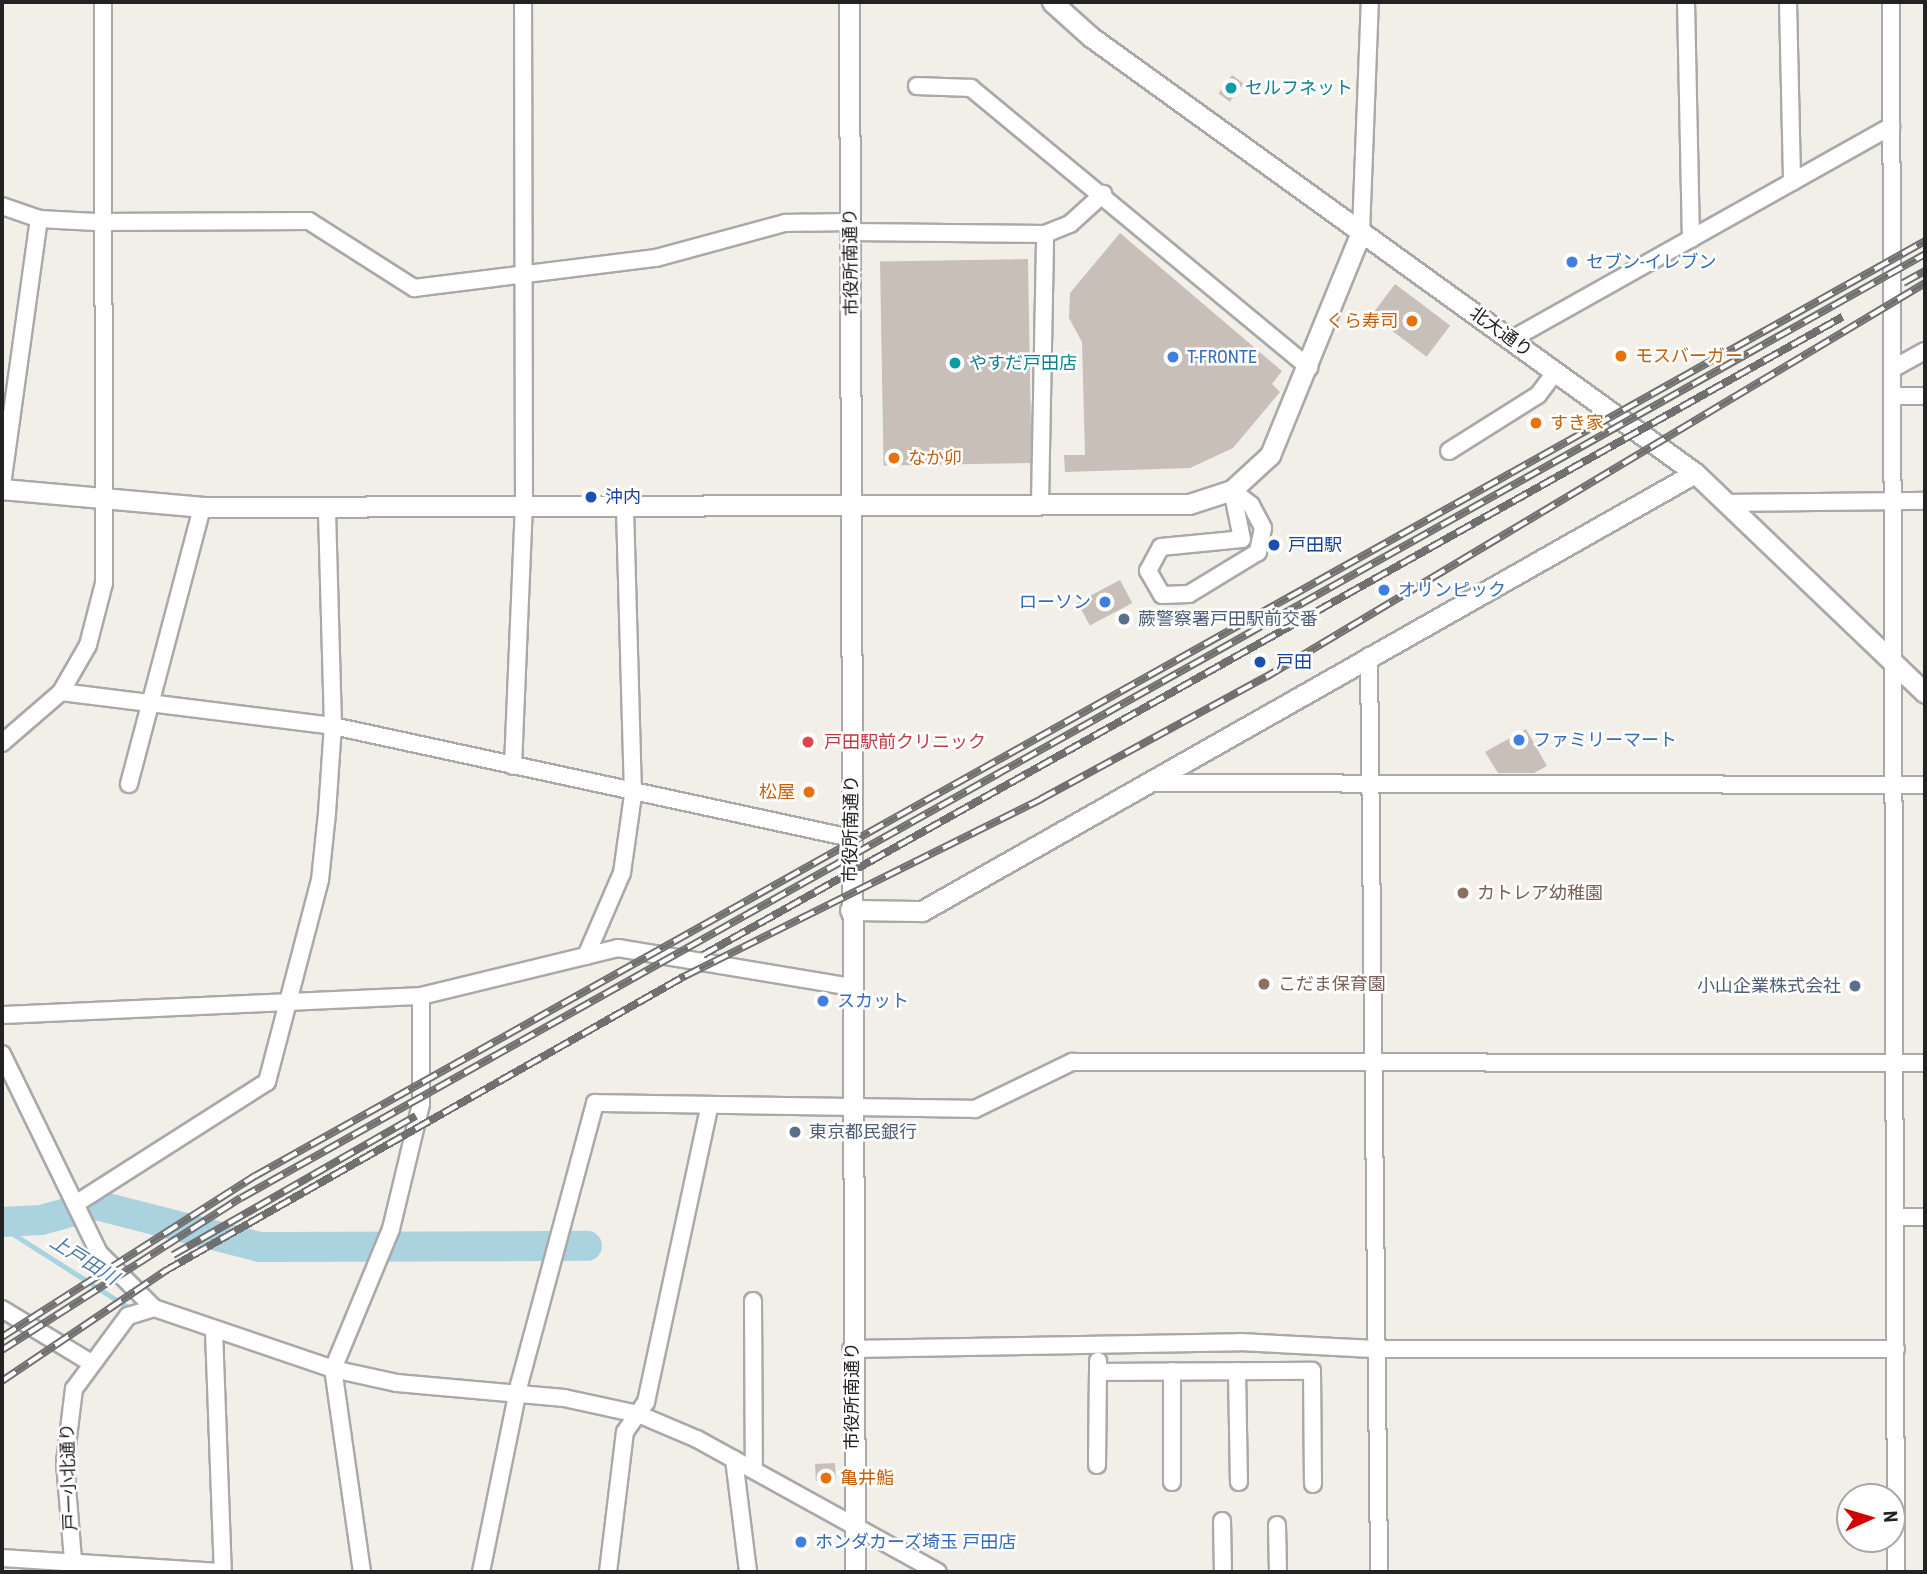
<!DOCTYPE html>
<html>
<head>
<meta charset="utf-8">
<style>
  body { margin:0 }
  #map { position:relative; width:1927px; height:1574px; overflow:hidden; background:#f2efe9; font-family:"Roboto Condensed","Noto Sans JP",sans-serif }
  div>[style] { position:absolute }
  .stream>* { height:5px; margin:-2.5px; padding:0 2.5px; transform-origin:2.5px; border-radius:2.5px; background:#aad3df }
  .river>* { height:30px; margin:-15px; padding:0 15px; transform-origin:15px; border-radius:15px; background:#aad3df }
  .building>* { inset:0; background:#c7bfb8; transform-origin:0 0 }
  .roads { filter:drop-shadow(2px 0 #a9a9a9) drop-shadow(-2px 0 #a9a9a9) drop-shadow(0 2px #a9a9a9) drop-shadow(0 -2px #a9a9a9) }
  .minor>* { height:16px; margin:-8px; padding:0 8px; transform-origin:8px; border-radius:8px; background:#fff }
  .tertiary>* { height:19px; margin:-9.5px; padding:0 9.5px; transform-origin:9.5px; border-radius:9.5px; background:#fff }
  .rail>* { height:8px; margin-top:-4px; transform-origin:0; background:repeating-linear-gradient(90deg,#fff 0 16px,#707070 0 32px); box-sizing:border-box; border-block:2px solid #707070 }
  .dots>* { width:19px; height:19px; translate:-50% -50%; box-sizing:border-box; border:4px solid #fff; border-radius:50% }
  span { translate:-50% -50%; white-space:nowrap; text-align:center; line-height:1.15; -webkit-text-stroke:5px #fff; paint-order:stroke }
  .culture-label { font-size:18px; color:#0d838f }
  .left { translate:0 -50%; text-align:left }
  .street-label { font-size:18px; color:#222 }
  .shop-label { font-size:18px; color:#366cbe }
  .right { translate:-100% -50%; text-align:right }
  .food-label { font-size:18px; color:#c56008 }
  .transit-label { font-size:18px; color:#164399 }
  .service-label { font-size:18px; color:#4e5e75 }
  .health-label { font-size:18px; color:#be3a42 }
  .education-label { font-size:18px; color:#785e54 }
  .water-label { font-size:19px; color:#4a7aab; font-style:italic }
  .frame { position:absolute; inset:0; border:4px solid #222; pointer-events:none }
  .north { position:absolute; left:1836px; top:1483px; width:70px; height:70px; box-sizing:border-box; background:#fff; border:2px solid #a7a7a7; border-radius:50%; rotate:86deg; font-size:19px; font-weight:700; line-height:28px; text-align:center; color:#222 }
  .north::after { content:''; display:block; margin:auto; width:24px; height:32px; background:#d40000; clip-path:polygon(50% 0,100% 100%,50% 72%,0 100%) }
</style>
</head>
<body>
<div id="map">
  <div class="stream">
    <div style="left:2px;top:1227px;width:156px;rotate:32.5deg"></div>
  </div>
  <div class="river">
    <div style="left:2px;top:1222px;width:39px;rotate:-3deg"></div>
    <div style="left:41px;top:1220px;width:57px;rotate:-15.3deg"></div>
    <div style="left:96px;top:1205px;width:169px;rotate:14.4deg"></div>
    <div style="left:260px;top:1247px;width:327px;rotate:-0.2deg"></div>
  </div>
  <div class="building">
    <div style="left:1232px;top:75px;width:14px;height:23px;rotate:36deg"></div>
    <div style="clip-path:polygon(1120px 233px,1282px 371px,1272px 384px,1280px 392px,1233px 448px,1190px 468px,1065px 472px,1064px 455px,1085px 455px,1082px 342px,1069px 318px,1070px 293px)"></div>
    <div style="left:1028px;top:259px;width:204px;height:148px;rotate:89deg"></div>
    <div style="left:1395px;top:284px;width:69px;height:39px;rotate:37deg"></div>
    <div style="left:1120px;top:580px;width:26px;height:48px;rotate:62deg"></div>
    <div style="clip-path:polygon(1526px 729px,1547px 766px,1534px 773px,1498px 773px,1485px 752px)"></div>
    <div style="left:835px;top:1463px;width:17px;height:20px;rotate:87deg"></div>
  </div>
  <div class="roads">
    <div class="minor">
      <div style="left:1686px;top:2px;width:237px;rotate:88.8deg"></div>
      <div style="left:1788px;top:2px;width:180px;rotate:88.7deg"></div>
      <div style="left:1891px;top:2px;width:1570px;rotate:89.82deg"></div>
      <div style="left:917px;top:86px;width:54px;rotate:2.1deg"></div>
      <div style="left:971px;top:88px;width:439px;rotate:39.6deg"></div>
      <div style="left:2px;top:206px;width:39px;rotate:19deg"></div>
      <div style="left:39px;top:219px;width:57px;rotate:3deg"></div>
      <div style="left:96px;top:222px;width:213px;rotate:-0.3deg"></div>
      <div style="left:309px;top:221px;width:125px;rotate:32.5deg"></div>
      <div style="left:414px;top:288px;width:244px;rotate:-7.1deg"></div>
      <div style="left:656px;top:258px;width:134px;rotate:-15.2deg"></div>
      <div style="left:785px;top:223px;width:65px;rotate:-0.9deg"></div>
      <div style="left:851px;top:232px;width:194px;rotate:0.6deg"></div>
      <div style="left:1045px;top:234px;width:27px;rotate:-22deg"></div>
      <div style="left:1070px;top:224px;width:45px;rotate:-42.3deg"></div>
      <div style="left:1361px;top:232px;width:230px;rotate:-87.8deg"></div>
      <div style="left:1512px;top:339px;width:435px;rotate:-29.3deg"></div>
      <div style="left:1894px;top:368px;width:35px;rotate:-29deg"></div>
      <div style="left:1895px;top:396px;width:30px"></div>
      <div style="left:1449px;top:451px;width:105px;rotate:-32.2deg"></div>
      <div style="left:1538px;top:395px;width:30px;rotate:-53deg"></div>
      <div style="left:2px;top:485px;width:269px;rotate:-82.1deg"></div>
      <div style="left:1232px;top:490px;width:24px;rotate:38deg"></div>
      <div style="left:1251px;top:505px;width:26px;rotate:62deg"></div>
      <div style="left:1263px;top:528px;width:25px;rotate:102deg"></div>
      <div style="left:1258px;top:552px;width:81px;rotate:148.7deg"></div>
      <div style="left:1189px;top:594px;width:27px;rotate:178deg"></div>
      <div style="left:1162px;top:595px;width:28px;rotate:-120deg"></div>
      <div style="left:1148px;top:571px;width:27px;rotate:-62deg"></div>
      <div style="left:1161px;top:547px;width:81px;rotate:-5.6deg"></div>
      <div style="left:1242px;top:539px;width:50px;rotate:-101.5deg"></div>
      <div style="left:1040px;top:503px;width:269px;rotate:-88.9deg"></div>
      <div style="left:1730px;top:503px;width:195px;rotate:-0.6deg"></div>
      <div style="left:1369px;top:656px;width:916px;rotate:89.37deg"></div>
      <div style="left:61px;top:692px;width:274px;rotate:7.1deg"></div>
      <div style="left:333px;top:726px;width:530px;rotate:12.2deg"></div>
      <div style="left:2px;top:743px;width:78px;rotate:-40.8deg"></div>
      <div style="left:61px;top:692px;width:54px;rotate:-60.1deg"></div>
      <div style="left:88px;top:645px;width:64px;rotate:-75.5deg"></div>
      <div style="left:104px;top:583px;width:581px;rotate:-90.1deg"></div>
      <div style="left:513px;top:766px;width:260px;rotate:-87.6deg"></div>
      <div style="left:524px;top:506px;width:504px;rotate:-90.11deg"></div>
      <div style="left:1148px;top:783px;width:777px;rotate:0.15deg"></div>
      <div style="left:129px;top:784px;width:286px;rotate:-75.2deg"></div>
      <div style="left:586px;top:956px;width:90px;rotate:-66.6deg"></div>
      <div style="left:622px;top:873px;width:79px;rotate:-82deg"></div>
      <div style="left:633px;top:795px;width:289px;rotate:-91.6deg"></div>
      <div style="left:2px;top:1015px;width:419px;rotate:-2.6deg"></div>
      <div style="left:421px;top:996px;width:203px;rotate:-13.7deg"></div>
      <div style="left:618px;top:948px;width:236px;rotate:9.5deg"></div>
      <div style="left:2px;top:1054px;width:221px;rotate:64deg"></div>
      <div style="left:99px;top:1253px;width:78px;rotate:45deg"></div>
      <div style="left:154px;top:1308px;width:189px;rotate:18.8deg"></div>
      <div style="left:333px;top:1369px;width:66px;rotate:12.3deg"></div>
      <div style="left:397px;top:1383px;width:168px;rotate:5.1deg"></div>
      <div style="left:564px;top:1398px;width:76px;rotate:12.2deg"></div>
      <div style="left:638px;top:1414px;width:64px;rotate:23deg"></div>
      <div style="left:697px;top:1439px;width:275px;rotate:28.9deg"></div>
      <div style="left:77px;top:1203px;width:225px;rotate:-32.5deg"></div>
      <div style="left:267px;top:1082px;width:209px;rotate:-75.3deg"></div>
      <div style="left:320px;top:880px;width:67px;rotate:-84deg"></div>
      <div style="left:327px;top:813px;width:87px;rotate:-86.1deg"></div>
      <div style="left:333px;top:726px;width:220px;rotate:-91.6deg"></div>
      <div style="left:1896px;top:1217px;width:29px"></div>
      <div style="left:753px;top:1301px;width:169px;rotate:89.7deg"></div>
      <div style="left:2px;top:1309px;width:104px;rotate:31.2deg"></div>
      <div style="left:214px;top:1331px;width:241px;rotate:87.9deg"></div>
      <div style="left:851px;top:1349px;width:389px;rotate:-1deg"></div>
      <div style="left:1240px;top:1342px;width:134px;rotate:3deg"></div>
      <div style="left:1374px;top:1349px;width:522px"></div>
      <div style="left:1172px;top:1371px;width:111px;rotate:90deg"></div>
      <div style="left:1237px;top:1371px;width:111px;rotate:89deg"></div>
      <div style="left:1098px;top:1372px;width:214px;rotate:-0.3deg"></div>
      <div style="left:1312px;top:1371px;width:113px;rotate:89.5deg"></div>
      <div style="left:734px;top:1459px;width:114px;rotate:82.9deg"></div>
      <div style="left:1097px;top:1465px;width:104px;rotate:-89.4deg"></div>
      <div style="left:1222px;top:1521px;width:51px;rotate:88.9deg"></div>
      <div style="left:1277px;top:1525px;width:47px;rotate:88.8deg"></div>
      <div style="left:2px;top:1558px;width:218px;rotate:3.7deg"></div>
      <div style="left:74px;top:1572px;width:110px;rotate:-94.7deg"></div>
      <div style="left:65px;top:1462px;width:74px;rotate:-83deg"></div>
      <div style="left:74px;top:1389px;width:91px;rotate:-53.5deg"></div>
      <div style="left:128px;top:1316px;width:27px;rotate:-17deg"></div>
      <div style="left:362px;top:1572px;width:205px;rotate:-98.1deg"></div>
      <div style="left:333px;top:1369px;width:152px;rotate:-67.5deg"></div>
      <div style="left:391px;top:1229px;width:129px;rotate:-76.5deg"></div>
      <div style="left:421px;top:1104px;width:108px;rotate:-90deg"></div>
      <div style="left:481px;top:1572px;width:191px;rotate:-78.5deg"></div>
      <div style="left:519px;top:1385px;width:292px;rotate:-74.9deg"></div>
      <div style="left:595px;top:1103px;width:380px;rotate:0.9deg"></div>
      <div style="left:975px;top:1109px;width:108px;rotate:-25.9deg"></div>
      <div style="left:1072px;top:1062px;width:853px;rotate:0.07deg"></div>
      <div style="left:608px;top:1572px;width:141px;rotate:-83.1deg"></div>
      <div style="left:625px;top:1432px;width:37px;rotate:-55deg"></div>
      <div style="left:646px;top:1402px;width:302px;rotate:-77.9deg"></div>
    </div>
    <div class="tertiary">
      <div style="left:849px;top:2px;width:1570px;rotate:89.78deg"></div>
      <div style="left:1052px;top:2px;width:52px;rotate:41.9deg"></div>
      <div style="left:1091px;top:37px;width:745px;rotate:35.82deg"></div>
      <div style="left:1695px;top:473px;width:318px;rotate:43.7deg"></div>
      <div style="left:2px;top:489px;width:201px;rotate:5.1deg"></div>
      <div style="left:202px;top:507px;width:987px;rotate:-0.17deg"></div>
      <div style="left:1189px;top:504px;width:45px;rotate:-18deg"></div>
      <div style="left:1232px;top:490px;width:52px;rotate:-42.6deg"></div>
      <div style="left:1270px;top:455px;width:241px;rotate:-67.8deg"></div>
      <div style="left:850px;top:910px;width:72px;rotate:0.8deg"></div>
      <div style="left:922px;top:911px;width:888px;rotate:-29.54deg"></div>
    </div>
  </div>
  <div class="rail">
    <div style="left:1903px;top:283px;width:25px;rotate:-29deg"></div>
    <div style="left:703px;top:955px;width:1306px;rotate:-29.25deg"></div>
    <div style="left:173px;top:1255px;width:280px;rotate:-29.8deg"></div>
    <div style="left:2px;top:1337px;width:300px;rotate:-32.5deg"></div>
    <div style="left:255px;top:1176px;width:1914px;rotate:-29.24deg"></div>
    <div style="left:2px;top:1350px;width:283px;rotate:-32.5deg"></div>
    <div style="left:241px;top:1198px;width:1931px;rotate:-29.27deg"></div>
    <div style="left:2px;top:1381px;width:197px;rotate:-34deg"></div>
    <div style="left:165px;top:1271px;width:598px;rotate:-29.57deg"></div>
    <div style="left:685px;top:976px;width:398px;rotate:-26.4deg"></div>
    <div style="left:1041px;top:799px;width:256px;rotate:-28.5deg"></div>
    <div style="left:1266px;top:677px;width:768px;rotate:-30.87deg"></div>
  </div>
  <div class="dots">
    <div style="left:1231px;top:88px;background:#0f9aa8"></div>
    <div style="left:1572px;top:262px;background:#3f7fe0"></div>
    <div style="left:1412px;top:321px;background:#e8710a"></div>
    <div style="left:1621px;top:356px;background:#e8710a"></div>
    <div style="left:1173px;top:357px;background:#3f7fe0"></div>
    <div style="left:955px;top:363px;background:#0f9aa8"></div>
    <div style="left:1536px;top:423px;background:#e8710a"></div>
    <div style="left:894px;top:458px;background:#e8710a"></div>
    <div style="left:591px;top:497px;background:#1a4fb4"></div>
    <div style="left:1274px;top:545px;background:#1a4fb4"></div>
    <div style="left:1384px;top:590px;background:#3f7fe0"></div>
    <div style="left:1105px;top:602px;background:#3f7fe0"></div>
    <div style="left:1124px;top:619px;background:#5c6f8a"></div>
    <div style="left:1260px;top:662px;background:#1a4fb4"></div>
    <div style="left:1519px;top:740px;background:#3f7fe0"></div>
    <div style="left:808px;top:742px;background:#e0444e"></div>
    <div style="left:809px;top:792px;background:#e8710a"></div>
    <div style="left:1463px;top:893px;background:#8d6e63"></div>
    <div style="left:1264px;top:984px;background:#8d6e63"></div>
    <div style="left:1855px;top:986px;background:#5c6f8a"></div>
    <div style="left:823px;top:1001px;background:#3f7fe0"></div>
    <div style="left:795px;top:1132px;background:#5c6f8a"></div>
    <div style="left:826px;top:1478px;background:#e8710a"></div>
    <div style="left:801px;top:1542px;background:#3f7fe0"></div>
  </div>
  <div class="culture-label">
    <span class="left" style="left:1245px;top:88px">セルフネット</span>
    <span class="left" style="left:969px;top:363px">やすだ戸田店</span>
  </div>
  <div class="street-label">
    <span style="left:851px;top:262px;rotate:-91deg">市役所南通り</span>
    <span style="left:1501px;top:332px;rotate:36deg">北大通り</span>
    <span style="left:851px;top:829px;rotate:-89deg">市役所南通り</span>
    <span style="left:852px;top:1396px;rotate:-90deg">市役所南通り</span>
    <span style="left:69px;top:1477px;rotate:-92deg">戸一小北通り</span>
  </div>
  <div class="shop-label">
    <span class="left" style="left:1586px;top:262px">セブン-イレブン</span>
    <span class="left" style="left:1187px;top:357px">T-FRONTE</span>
    <span class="left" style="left:1398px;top:590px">オリンピック</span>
    <span class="right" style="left:1091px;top:602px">ローソン</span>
    <span class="left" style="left:1533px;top:740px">ファミリーマート</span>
    <span class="left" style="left:837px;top:1001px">スカット</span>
    <span class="left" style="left:815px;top:1542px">ホンダカーズ埼玉 戸田店</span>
  </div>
  <div class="food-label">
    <span class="right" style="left:1398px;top:321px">くら寿司</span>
    <span class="left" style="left:1635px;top:356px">モスバーガー</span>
    <span class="left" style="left:1550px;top:423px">すき家</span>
    <span class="left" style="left:908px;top:458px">なか卯</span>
    <span class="right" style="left:795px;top:792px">松屋</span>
    <span class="left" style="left:840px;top:1478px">亀井鮨</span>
  </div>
  <div class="transit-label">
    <span class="left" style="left:605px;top:497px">沖内</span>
    <span class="left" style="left:1288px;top:545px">戸田駅</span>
    <span class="left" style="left:1276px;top:662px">戸田</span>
  </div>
  <div class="service-label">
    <span class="left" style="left:1138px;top:619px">蕨警察署戸田駅前交番</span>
    <span class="right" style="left:1841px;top:986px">小山企業株式会社</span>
    <span class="left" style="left:809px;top:1132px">東京都民銀行</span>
  </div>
  <div class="health-label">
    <span class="left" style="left:824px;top:742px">戸田駅前クリニック</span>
  </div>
  <div class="education-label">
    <span class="left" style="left:1477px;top:893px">カトレア幼稚園</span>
    <span class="left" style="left:1278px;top:984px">こだま保育園</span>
  </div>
  <div class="water-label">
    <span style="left:84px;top:1260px;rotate:32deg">上戸田川</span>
  </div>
  <div class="frame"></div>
  <div class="north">N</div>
</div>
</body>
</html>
